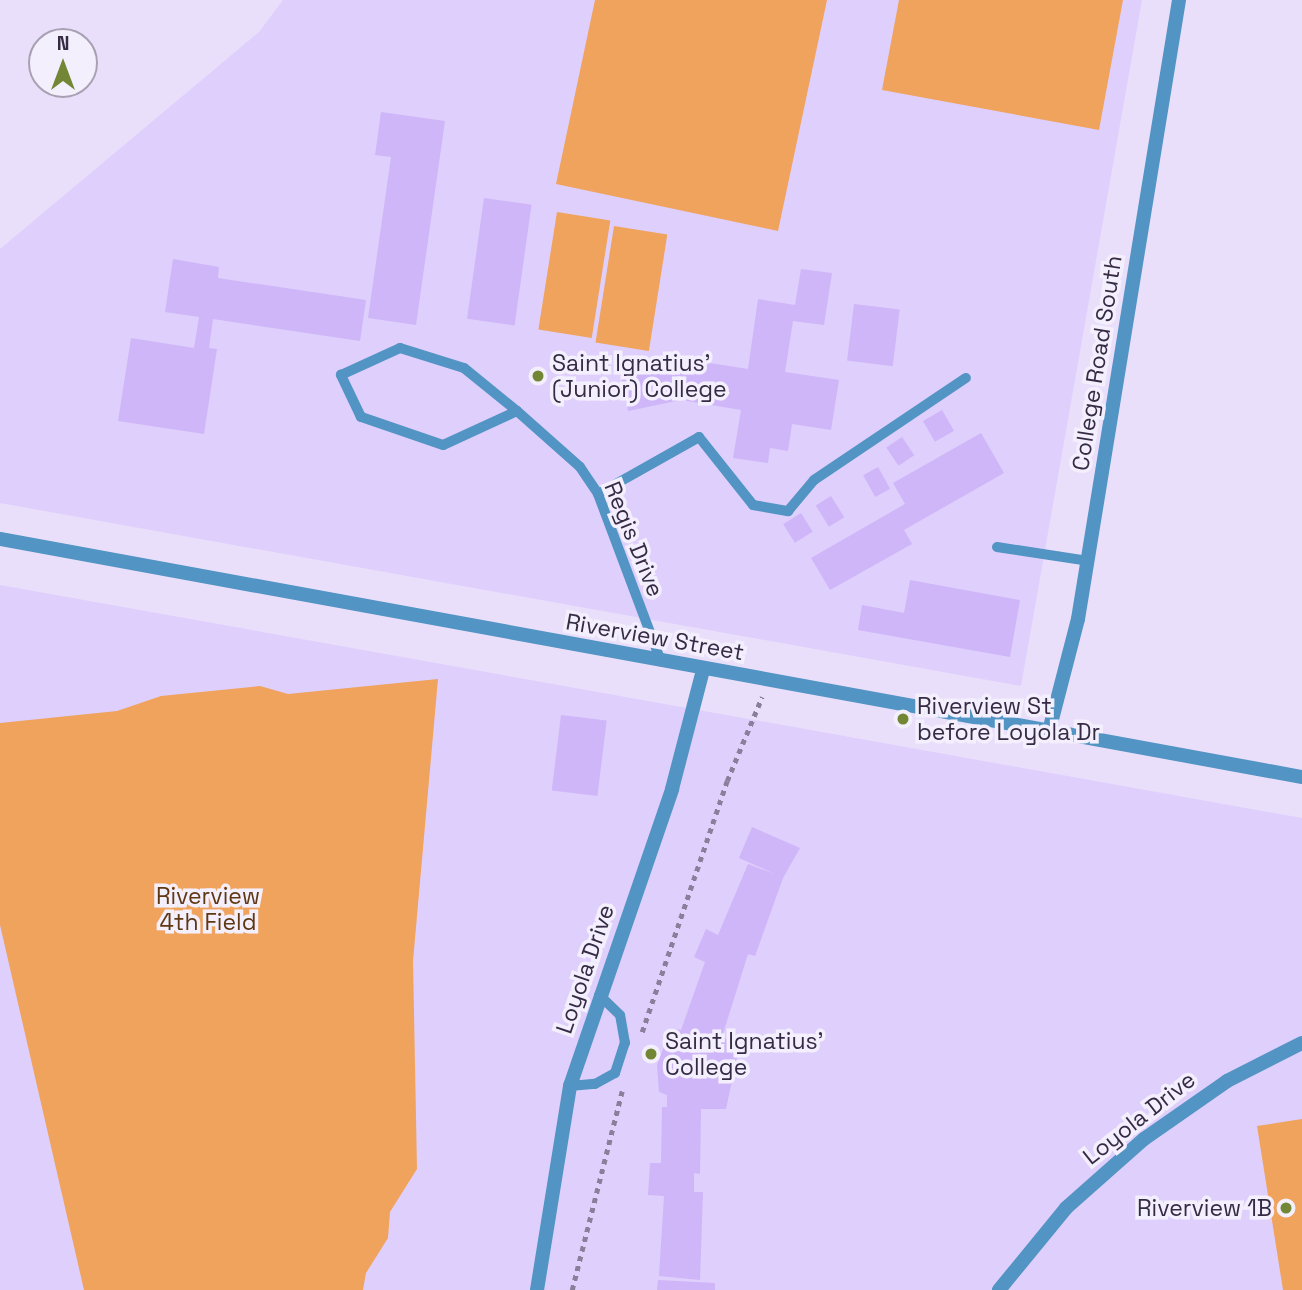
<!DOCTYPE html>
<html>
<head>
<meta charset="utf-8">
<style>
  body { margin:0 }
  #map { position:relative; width:1302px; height:1290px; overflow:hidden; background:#e9dffb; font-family:"Space Grotesk",sans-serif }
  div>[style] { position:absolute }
  .built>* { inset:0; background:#dfcffc }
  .green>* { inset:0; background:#efa35d; transform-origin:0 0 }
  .building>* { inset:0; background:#cfb6f8; transform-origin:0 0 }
  .path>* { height:4.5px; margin-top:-2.25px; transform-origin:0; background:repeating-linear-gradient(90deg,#897f9a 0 5px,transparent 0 10px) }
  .lane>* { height:10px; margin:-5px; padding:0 5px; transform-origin:5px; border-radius:5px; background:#5294c3 }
  .street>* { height:14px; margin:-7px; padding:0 7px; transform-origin:7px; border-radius:7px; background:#5294c3 }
  .dots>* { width:19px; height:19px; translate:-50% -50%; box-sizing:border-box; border:4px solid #f4effd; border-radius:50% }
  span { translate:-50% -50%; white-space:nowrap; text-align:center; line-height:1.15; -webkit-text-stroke:7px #f4effd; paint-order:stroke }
  .poi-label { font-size:23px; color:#352b45 }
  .left { translate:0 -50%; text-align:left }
  .right { translate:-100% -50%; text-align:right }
  .street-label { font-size:23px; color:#352b45 }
  .park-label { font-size:23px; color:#5f3812 }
  .north { position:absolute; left:28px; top:28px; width:70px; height:70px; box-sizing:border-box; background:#f4effd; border:2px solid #a8a1b3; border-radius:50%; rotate:0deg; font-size:19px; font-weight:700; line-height:28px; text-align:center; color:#352b45 }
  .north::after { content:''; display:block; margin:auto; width:24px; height:32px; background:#728636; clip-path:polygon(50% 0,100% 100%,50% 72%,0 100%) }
</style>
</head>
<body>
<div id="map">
  <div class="built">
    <div style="clip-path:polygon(283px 0,1142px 0,1021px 686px,0 503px,0 249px,259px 32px)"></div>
    <div style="clip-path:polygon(0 585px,1302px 818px,1302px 1290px,0 1290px)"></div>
  </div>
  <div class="green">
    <div style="clip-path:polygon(595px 0,827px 0,778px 231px,556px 184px)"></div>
    <div style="clip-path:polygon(899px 0,1123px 0,1099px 130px,882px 90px)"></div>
    <div style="left:557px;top:212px;width:54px;height:119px;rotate:9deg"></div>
    <div style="left:614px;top:226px;width:54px;height:118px;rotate:9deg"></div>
    <div style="clip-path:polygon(438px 679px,413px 961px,417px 1169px,390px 1212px,388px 1238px,366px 1273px,363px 1290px,84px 1290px,0 925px,0 723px,117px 711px,161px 696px,260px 686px,288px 694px)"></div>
    <div style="clip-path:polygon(1302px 1119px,1302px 1290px,1283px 1290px,1257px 1126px)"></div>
  </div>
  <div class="building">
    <div style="clip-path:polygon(381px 112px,445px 121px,416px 325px,368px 318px,391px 157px,375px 155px)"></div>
    <div style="left:484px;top:198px;width:48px;height:122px;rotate:8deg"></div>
    <div style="clip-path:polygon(173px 259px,219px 267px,218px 278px,366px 300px,360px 341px,213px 319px,209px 348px,217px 349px,204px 434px,118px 421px,131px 338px,194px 348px,199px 317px,165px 312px)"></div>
    <div style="clip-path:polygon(801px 269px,832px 273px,824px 325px,793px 321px,785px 372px,839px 380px,831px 430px,792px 424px,788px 451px,770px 448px,768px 463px,733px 458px,741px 410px,681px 400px,628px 411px,620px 373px,684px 359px,748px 369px,758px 299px,795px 305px)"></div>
    <div style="left:854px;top:304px;width:46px;height:57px;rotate:7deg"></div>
    <div style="left:942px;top:410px;width:24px;height:22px;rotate:60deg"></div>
    <div style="clip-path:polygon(981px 433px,1004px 473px,904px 530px,912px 544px,830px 590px,811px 558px,905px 504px,893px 483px)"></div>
    <div style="left:902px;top:437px;width:22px;height:19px;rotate:56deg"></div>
    <div style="left:878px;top:467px;width:25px;height:17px;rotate:61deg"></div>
    <div style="left:831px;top:496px;width:25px;height:18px;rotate:58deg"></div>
    <div style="left:801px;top:513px;width:22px;height:21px;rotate:58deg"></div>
    <div style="clip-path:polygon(910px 580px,1020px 600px,1010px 657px,858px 630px,862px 605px,904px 613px)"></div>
    <div style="left:561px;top:715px;width:46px;height:76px;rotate:7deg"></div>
    <div style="clip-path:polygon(752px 827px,800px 848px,783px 878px,755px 956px,748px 954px,722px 1037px,740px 1043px,726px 1109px,701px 1109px,700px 1174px,694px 1173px,694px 1192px,703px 1192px,700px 1280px,659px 1276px,664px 1196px,648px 1195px,650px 1163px,661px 1163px,662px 1107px,667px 1107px,667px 1095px,659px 1092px,657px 1065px,671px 1028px,681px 1030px,705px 962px,694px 957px,706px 929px,718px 935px,748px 864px,775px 874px,739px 858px)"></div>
    <div style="clip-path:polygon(658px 1280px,715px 1283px,715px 1290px,657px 1290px)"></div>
  </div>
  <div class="path">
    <div style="left:642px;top:1032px;width:265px;rotate:-71.3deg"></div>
    <div style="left:727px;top:781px;width:91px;rotate:-67.4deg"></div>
    <div style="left:572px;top:1290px;width:209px;rotate:-75.9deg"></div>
  </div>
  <div class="lane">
    <div style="left:517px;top:411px;width:81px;rotate:155.3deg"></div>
    <div style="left:443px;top:445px;width:87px;rotate:-161.1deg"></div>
    <div style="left:361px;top:417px;width:47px;rotate:-115.5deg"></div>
    <div style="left:341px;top:375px;width:65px;rotate:-24.6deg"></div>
    <div style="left:400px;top:348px;width:67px;rotate:17.4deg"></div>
    <div style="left:464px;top:368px;width:68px;rotate:39.1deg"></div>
    <div style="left:517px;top:411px;width:84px;rotate:41.6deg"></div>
    <div style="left:580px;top:467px;width:32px;rotate:56deg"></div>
    <div style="left:598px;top:494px;width:179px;rotate:69.4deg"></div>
    <div style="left:598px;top:494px;width:116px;rotate:-29.4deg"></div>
    <div style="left:699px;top:437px;width:87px;rotate:51.5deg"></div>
    <div style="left:753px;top:505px;width:36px;rotate:10deg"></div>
    <div style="left:788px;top:511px;width:40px;rotate:-50deg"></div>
    <div style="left:814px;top:480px;width:183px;rotate:-33.9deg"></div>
    <div style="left:997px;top:547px;width:92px;rotate:8.7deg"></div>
    <div style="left:570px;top:1086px;width:25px;rotate:-5deg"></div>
    <div style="left:595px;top:1084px;width:23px;rotate:-29deg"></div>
    <div style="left:615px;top:1073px;width:32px;rotate:-72deg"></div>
    <div style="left:625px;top:1043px;width:28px;rotate:-100deg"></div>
    <div style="left:620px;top:1015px;width:29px;rotate:-136deg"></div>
  </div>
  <div class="street">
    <div style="left:0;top:539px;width:1324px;rotate:10.36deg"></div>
    <div style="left:1049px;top:731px;width:116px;rotate:-75.5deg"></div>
    <div style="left:1078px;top:619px;width:627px;rotate:-80.73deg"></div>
    <div style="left:537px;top:1290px;width:207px;rotate:-80.8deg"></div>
    <div style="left:570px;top:1086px;width:314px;rotate:-71deg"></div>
    <div style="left:672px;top:789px;width:123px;rotate:-75.4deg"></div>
    <div style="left:999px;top:1290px;width:106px;rotate:-50.7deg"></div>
    <div style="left:1066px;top:1208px;width:104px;rotate:-41.5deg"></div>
    <div style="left:1144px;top:1139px;width:101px;rotate:-34.9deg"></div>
    <div style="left:1227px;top:1081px;width:84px;rotate:-26.9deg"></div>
  </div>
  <div class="dots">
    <div style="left:538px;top:376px;background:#728636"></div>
    <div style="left:903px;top:719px;background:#728636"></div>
    <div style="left:651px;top:1054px;background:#728636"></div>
    <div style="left:1286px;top:1208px;background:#728636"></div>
  </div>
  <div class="poi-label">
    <span class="left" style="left:552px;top:376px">Saint Ignatius'<br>(Junior) College</span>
    <span class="left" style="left:917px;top:719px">Riverview St<br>before Loyola Dr</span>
    <span class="left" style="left:665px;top:1054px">Saint Ignatius'<br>College</span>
    <span class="right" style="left:1272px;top:1208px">Riverview 1B</span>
  </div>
  <div class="street-label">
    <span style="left:1097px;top:363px;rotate:-81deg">College Road South</span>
    <span style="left:634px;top:539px;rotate:68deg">Regis Drive</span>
    <span style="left:655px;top:637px;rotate:10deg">Riverview Street</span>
    <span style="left:585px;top:969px;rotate:-71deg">Loyola Drive</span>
    <span style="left:1139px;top:1118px;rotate:-38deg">Loyola Drive</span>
  </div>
  <div class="park-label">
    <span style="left:208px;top:909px">Riverview<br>4th Field</span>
  </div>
  <div class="north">N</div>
</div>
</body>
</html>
